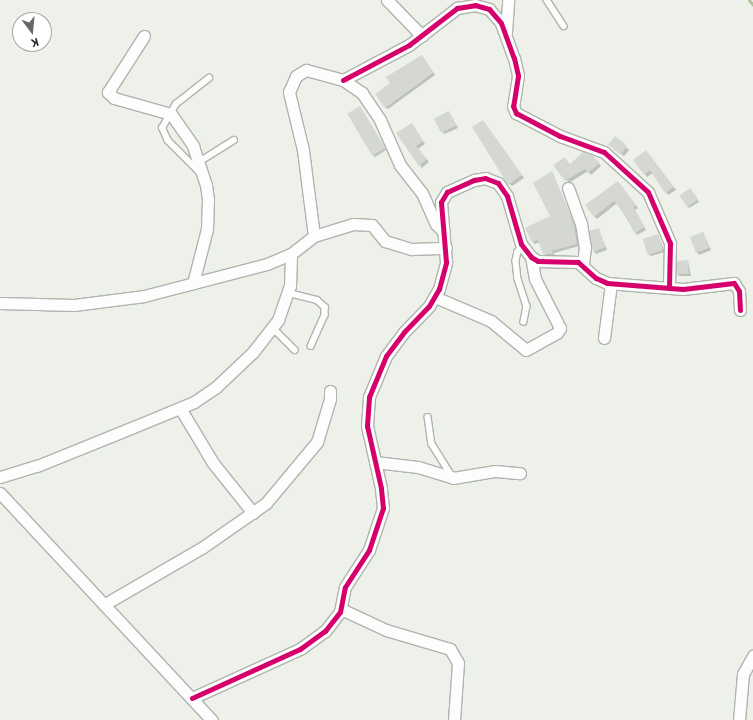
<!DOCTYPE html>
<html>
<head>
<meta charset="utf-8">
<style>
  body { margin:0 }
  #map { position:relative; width:753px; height:720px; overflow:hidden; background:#edf1ea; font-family:"Noto Sans",sans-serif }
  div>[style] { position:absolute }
  .shadow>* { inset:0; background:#0003; transform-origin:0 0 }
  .stream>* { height:3px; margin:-1.5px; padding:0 1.5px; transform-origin:1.5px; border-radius:1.5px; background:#b0c29e }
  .building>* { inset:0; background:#d4d7d2; transform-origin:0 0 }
  .roads { filter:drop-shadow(1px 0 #b0b4ae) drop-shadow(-1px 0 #b0b4ae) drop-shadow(0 1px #b0b4ae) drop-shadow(0 -1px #b0b4ae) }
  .lane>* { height:5.5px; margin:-2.75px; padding:0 2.75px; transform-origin:2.75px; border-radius:2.75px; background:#fcfdfc }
  .street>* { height:11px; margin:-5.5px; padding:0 5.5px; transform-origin:5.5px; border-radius:5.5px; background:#fcfdfc }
  .cycleway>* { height:5px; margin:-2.5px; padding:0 2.5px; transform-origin:2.5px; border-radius:2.5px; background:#d6006c }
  span { translate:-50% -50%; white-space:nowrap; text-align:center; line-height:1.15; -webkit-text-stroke:3px #fff; paint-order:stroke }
  .north { position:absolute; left:12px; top:12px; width:40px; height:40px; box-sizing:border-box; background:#fff; border:1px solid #a5a6a4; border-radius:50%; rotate:164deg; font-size:11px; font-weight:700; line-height:16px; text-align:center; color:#1e201c }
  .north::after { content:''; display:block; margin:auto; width:14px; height:18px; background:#666964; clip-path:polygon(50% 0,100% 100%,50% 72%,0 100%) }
</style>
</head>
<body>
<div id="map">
  <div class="shadow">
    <div style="clip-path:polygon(422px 56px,435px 75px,388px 109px,385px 107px,392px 83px)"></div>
    <div style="clip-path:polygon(360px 107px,386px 150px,375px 157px,372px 154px)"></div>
    <div style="clip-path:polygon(449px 112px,458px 128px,444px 134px,435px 119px)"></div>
    <div style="clip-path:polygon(483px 121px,524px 178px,512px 186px,509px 184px)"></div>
    <div style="clip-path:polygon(414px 127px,425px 144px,418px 149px,429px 162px,422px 168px,398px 133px)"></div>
    <div style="left:616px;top:138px;width:18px;height:8px;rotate:43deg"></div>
    <div style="clip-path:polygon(646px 152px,676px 190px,668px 195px,653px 173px,647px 177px,645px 174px)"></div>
    <div style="clip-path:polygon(593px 156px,601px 166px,591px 175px,588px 171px,569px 183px,554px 165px,567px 161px,570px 165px)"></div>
    <div style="clip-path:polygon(552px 172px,576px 228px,579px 246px,554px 253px,555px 256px,546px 256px,540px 242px,535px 244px,533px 242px,526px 229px,552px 217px)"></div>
    <div style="clip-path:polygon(620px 185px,638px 208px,635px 210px,646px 230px,637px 235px,617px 203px,597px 219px,594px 216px)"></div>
    <div style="clip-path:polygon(690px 189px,699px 202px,689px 208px,687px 206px)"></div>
    <div style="clip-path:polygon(598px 229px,607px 250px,596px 254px,594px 251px)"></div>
    <div style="clip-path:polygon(703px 233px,711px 250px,699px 255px,697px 252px)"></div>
    <div style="clip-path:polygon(658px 235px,665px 252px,651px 256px,648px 253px)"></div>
    <div style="clip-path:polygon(688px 261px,691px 276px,680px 276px,677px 274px)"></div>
  </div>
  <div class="stream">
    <div style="left:749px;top:0;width:6px;rotate:51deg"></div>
  </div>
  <div class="building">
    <div style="clip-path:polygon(422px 55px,433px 73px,385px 108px,375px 94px,390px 83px,386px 77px)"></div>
    <div style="left:360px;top:106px;width:49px;height:15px;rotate:59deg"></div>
    <div style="left:449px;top:111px;width:16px;height:17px;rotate:63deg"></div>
    <div style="clip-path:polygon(483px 120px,522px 175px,508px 185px,472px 127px)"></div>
    <div style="clip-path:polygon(412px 123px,423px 141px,416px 146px,427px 159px,419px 166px,396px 133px)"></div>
    <div style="left:615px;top:136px;width:16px;height:11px;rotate:40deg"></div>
    <div style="clip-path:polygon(646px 150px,674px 187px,665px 193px,650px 170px,644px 175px,633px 160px)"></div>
    <div style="clip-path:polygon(583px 152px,593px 156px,600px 163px,588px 173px,585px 169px,565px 181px,553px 165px,565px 157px,569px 165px)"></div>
    <div style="clip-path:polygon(552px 171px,574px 225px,577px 244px,552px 251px,553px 254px,543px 254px,538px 240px,532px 242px,525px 228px,550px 216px,533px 183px)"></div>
    <div style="clip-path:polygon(618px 181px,636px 205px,634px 207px,644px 228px,634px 233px,628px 219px,614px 201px,594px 217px,585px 205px)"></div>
    <div style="left:690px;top:188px;width:14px;height:13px;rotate:54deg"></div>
    <div style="clip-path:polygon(599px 228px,605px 247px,593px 252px,589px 231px)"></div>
    <div style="left:703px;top:232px;width:17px;height:14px;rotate:69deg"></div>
    <div style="left:658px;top:234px;width:17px;height:16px;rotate:73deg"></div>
    <div style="clip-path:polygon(688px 260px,689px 274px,676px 274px,677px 261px)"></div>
  </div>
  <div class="roads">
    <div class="lane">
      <div style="left:547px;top:0;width:31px;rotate:57deg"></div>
      <div style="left:199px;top:162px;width:41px;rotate:-32.2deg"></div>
      <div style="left:199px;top:172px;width:44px;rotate:-135deg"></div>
      <div style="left:168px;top:141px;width:14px;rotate:-115deg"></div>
      <div style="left:162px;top:128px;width:28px;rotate:-60deg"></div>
      <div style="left:176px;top:104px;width:42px;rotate:-38.2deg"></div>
      <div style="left:523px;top:247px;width:7px;rotate:135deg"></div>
      <div style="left:518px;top:252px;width:9px;rotate:103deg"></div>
      <div style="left:516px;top:261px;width:18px;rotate:84deg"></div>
      <div style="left:518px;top:279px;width:28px;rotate:72deg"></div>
      <div style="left:527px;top:306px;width:16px;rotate:101deg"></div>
      <div style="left:289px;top:293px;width:29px;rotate:14deg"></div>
      <div style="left:317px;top:300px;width:11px;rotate:41deg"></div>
      <div style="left:325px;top:307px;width:8px;rotate:90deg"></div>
      <div style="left:325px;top:315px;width:34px;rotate:114deg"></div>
      <div style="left:273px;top:328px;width:31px;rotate:45deg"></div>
      <div style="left:428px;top:417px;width:27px;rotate:82deg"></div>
      <div style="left:432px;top:444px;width:38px;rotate:58deg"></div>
    </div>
    <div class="street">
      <div style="left:387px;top:0;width:50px;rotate:45.8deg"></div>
      <div style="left:506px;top:32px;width:32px;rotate:-86deg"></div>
      <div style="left:144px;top:36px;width:67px;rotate:122.7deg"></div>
      <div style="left:108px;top:92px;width:8px;rotate:45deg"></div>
      <div style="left:114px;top:98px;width:59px;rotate:15.7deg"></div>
      <div style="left:171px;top:114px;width:39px;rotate:55deg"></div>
      <div style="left:193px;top:146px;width:41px;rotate:71.6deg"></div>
      <div style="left:206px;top:185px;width:15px;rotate:82deg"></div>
      <div style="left:208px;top:200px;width:29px;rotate:92deg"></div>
      <div style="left:207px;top:229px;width:56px;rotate:104.5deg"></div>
      <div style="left:343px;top:80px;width:75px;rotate:-27.9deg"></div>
      <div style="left:409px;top:45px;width:61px;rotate:-37.6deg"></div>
      <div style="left:457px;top:8px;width:18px;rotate:-9deg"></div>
      <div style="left:475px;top:5px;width:15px;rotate:16deg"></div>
      <div style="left:489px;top:9px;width:18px;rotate:49deg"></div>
      <div style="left:501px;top:23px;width:37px;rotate:70deg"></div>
      <div style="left:514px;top:58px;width:18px;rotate:77deg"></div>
      <div style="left:518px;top:76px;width:30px;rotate:99deg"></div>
      <div style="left:513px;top:106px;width:8px;rotate:67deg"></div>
      <div style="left:516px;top:113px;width:50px;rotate:27.6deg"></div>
      <div style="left:560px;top:136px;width:47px;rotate:20deg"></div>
      <div style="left:604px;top:152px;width:59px;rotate:42.3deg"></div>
      <div style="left:648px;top:192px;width:56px;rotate:66.7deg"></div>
      <div style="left:670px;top:243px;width:45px;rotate:91.3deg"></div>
      <div style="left:568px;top:188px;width:37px;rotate:70deg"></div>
      <div style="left:581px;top:223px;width:24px;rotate:81deg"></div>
      <div style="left:585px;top:247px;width:17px;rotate:97deg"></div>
      <div style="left:314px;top:236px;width:87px;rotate:-97.3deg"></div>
      <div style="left:303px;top:150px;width:60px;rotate:-103.6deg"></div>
      <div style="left:289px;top:92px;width:17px;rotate:-66deg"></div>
      <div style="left:296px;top:76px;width:12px;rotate:-31deg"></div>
      <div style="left:306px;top:70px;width:38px;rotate:15deg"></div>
      <div style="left:343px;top:80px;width:23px;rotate:34deg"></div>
      <div style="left:362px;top:93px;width:32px;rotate:56deg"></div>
      <div style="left:380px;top:120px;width:49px;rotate:66deg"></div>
      <div style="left:400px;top:165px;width:36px;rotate:52deg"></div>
      <div style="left:422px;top:193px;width:34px;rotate:66deg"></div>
      <div style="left:436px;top:224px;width:11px;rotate:45deg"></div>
      <div style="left:435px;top:297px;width:61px;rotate:23.2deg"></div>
      <div style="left:491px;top:321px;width:45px;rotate:39.6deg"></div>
      <div style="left:526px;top:350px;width:35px;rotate:-29deg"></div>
      <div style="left:557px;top:333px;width:6px;rotate:-59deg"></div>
      <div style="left:560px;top:328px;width:55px;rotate:-117deg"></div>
      <div style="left:535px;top:279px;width:22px;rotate:-100deg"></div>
      <div style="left:0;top:303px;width:74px;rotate:1.5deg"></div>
      <div style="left:74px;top:305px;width:71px;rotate:-7.3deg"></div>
      <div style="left:144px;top:296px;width:127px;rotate:-14.6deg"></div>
      <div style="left:267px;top:264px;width:26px;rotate:-23deg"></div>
      <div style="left:291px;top:254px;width:29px;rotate:-38deg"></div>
      <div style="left:314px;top:236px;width:41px;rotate:-17.1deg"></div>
      <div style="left:353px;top:224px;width:19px;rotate:3deg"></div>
      <div style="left:372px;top:225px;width:21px;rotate:51deg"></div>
      <div style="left:385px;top:241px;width:28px;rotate:17deg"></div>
      <div style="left:412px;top:249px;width:34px;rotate:-2deg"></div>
      <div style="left:604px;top:338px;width:55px;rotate:-82.7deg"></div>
      <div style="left:180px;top:408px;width:64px;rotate:59deg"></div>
      <div style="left:213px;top:463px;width:64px;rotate:51.3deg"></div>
      <div style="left:375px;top:462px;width:43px;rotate:6.6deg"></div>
      <div style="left:418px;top:467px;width:37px;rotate:17deg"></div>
      <div style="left:453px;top:478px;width:43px;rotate:-9.5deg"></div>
      <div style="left:495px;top:471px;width:25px;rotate:5deg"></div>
      <div style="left:0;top:477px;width:39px;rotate:-17deg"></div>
      <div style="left:37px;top:466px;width:101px;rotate:-22deg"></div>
      <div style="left:131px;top:428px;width:68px;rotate:-22.4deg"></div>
      <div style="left:194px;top:402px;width:27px;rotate:-34deg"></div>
      <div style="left:216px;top:387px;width:51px;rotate:-43.4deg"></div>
      <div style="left:253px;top:352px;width:41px;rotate:-52deg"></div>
      <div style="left:278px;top:320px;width:36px;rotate:-71deg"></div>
      <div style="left:290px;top:286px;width:32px;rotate:-88deg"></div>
      <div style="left:0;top:493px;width:311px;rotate:47deg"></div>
      <div style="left:105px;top:604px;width:113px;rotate:-30.2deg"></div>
      <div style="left:203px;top:547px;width:77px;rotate:-34.9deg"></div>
      <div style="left:266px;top:503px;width:80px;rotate:-50.1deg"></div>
      <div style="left:317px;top:442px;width:45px;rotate:-73.2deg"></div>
      <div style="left:330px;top:399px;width:8px;rotate:-90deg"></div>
      <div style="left:341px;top:609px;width:50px;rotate:25deg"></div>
      <div style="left:386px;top:630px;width:67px;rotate:16.5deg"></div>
      <div style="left:450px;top:649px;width:16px;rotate:60deg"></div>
      <div style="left:458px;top:663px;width:57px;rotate:94deg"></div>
      <div style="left:192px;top:698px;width:119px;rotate:-24.4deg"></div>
      <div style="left:300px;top:649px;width:31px;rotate:-36deg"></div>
      <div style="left:325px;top:631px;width:24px;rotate:-52deg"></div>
      <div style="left:340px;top:612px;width:25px;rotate:-79deg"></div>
      <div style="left:345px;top:587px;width:44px;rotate:-57deg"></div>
      <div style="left:369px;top:550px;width:44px;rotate:-71.6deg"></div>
      <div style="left:383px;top:508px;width:20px;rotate:-96deg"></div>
      <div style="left:381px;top:488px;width:64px;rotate:-102.7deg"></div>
      <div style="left:367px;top:426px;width:29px;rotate:-86deg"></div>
      <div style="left:369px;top:397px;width:44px;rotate:-67.5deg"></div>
      <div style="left:386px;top:356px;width:30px;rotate:-53deg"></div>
      <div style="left:404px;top:332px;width:36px;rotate:-46deg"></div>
      <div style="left:429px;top:306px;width:20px;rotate:-60deg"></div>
      <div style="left:439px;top:289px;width:28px;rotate:-75deg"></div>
      <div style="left:446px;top:262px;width:60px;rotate:-94.8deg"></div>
      <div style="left:441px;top:202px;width:12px;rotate:-59deg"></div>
      <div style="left:447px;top:192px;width:30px;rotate:-24deg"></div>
      <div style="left:474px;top:180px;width:11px;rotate:-10deg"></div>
      <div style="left:485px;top:178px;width:14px;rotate:21deg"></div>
      <div style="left:498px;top:183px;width:16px;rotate:55deg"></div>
      <div style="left:507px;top:196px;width:50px;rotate:73.7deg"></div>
      <div style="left:521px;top:244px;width:16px;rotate:52deg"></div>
      <div style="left:531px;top:257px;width:8px;rotate:30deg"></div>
      <div style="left:538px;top:261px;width:40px;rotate:1.4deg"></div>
      <div style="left:578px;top:262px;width:24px;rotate:42deg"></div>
      <div style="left:596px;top:278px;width:12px;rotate:24deg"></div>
      <div style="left:607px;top:283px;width:76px;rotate:4.5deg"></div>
      <div style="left:683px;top:289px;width:51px;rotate:-6.7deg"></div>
      <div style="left:734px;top:283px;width:9px;rotate:58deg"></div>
      <div style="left:739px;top:291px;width:19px;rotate:87deg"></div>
      <div style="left:739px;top:720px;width:46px;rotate:-85deg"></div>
      <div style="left:743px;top:674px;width:21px;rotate:-61deg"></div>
    </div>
  </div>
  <div class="cycleway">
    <div style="left:343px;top:80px;width:75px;rotate:-27.9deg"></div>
    <div style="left:409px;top:45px;width:61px;rotate:-37.6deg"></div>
    <div style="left:457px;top:8px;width:18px;rotate:-9deg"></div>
    <div style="left:475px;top:5px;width:15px;rotate:16deg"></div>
    <div style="left:489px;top:9px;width:18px;rotate:49deg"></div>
    <div style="left:501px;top:23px;width:37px;rotate:70deg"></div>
    <div style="left:514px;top:58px;width:18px;rotate:77deg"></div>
    <div style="left:518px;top:76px;width:30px;rotate:99deg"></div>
    <div style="left:513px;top:106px;width:8px;rotate:67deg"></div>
    <div style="left:516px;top:113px;width:50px;rotate:27.6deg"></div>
    <div style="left:560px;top:136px;width:47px;rotate:20deg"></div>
    <div style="left:604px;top:152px;width:59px;rotate:42.3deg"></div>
    <div style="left:648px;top:192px;width:56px;rotate:66.7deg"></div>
    <div style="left:670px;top:243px;width:45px;rotate:91.3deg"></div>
    <div style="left:192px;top:698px;width:119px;rotate:-24.4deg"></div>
    <div style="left:300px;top:649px;width:31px;rotate:-36deg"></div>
    <div style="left:325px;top:631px;width:24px;rotate:-52deg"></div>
    <div style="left:340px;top:612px;width:25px;rotate:-79deg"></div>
    <div style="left:345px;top:587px;width:44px;rotate:-57deg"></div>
    <div style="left:369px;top:550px;width:44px;rotate:-71.6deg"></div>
    <div style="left:383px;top:508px;width:20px;rotate:-96deg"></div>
    <div style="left:381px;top:488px;width:64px;rotate:-102.7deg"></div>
    <div style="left:367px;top:426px;width:29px;rotate:-86deg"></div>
    <div style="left:369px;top:397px;width:44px;rotate:-67.5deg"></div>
    <div style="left:386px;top:356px;width:30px;rotate:-53deg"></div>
    <div style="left:404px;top:332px;width:36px;rotate:-46deg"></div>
    <div style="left:429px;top:306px;width:20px;rotate:-60deg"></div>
    <div style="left:439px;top:289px;width:28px;rotate:-75deg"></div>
    <div style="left:446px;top:262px;width:60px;rotate:-94.8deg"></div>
    <div style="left:441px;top:202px;width:12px;rotate:-59deg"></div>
    <div style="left:447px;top:192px;width:30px;rotate:-24deg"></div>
    <div style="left:474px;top:180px;width:11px;rotate:-10deg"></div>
    <div style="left:485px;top:178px;width:14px;rotate:21deg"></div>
    <div style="left:498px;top:183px;width:16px;rotate:55deg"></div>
    <div style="left:507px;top:196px;width:50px;rotate:73.7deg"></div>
    <div style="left:521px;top:244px;width:16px;rotate:52deg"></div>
    <div style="left:531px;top:257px;width:8px;rotate:30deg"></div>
    <div style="left:538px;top:261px;width:40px;rotate:1.4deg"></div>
    <div style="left:578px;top:262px;width:24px;rotate:42deg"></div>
    <div style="left:596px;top:278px;width:12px;rotate:24deg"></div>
    <div style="left:607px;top:283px;width:76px;rotate:4.5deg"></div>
    <div style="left:683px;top:289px;width:51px;rotate:-6.7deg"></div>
    <div style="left:734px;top:283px;width:9px;rotate:58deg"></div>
    <div style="left:739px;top:291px;width:19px;rotate:87deg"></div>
  </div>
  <div class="north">K</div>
</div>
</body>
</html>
